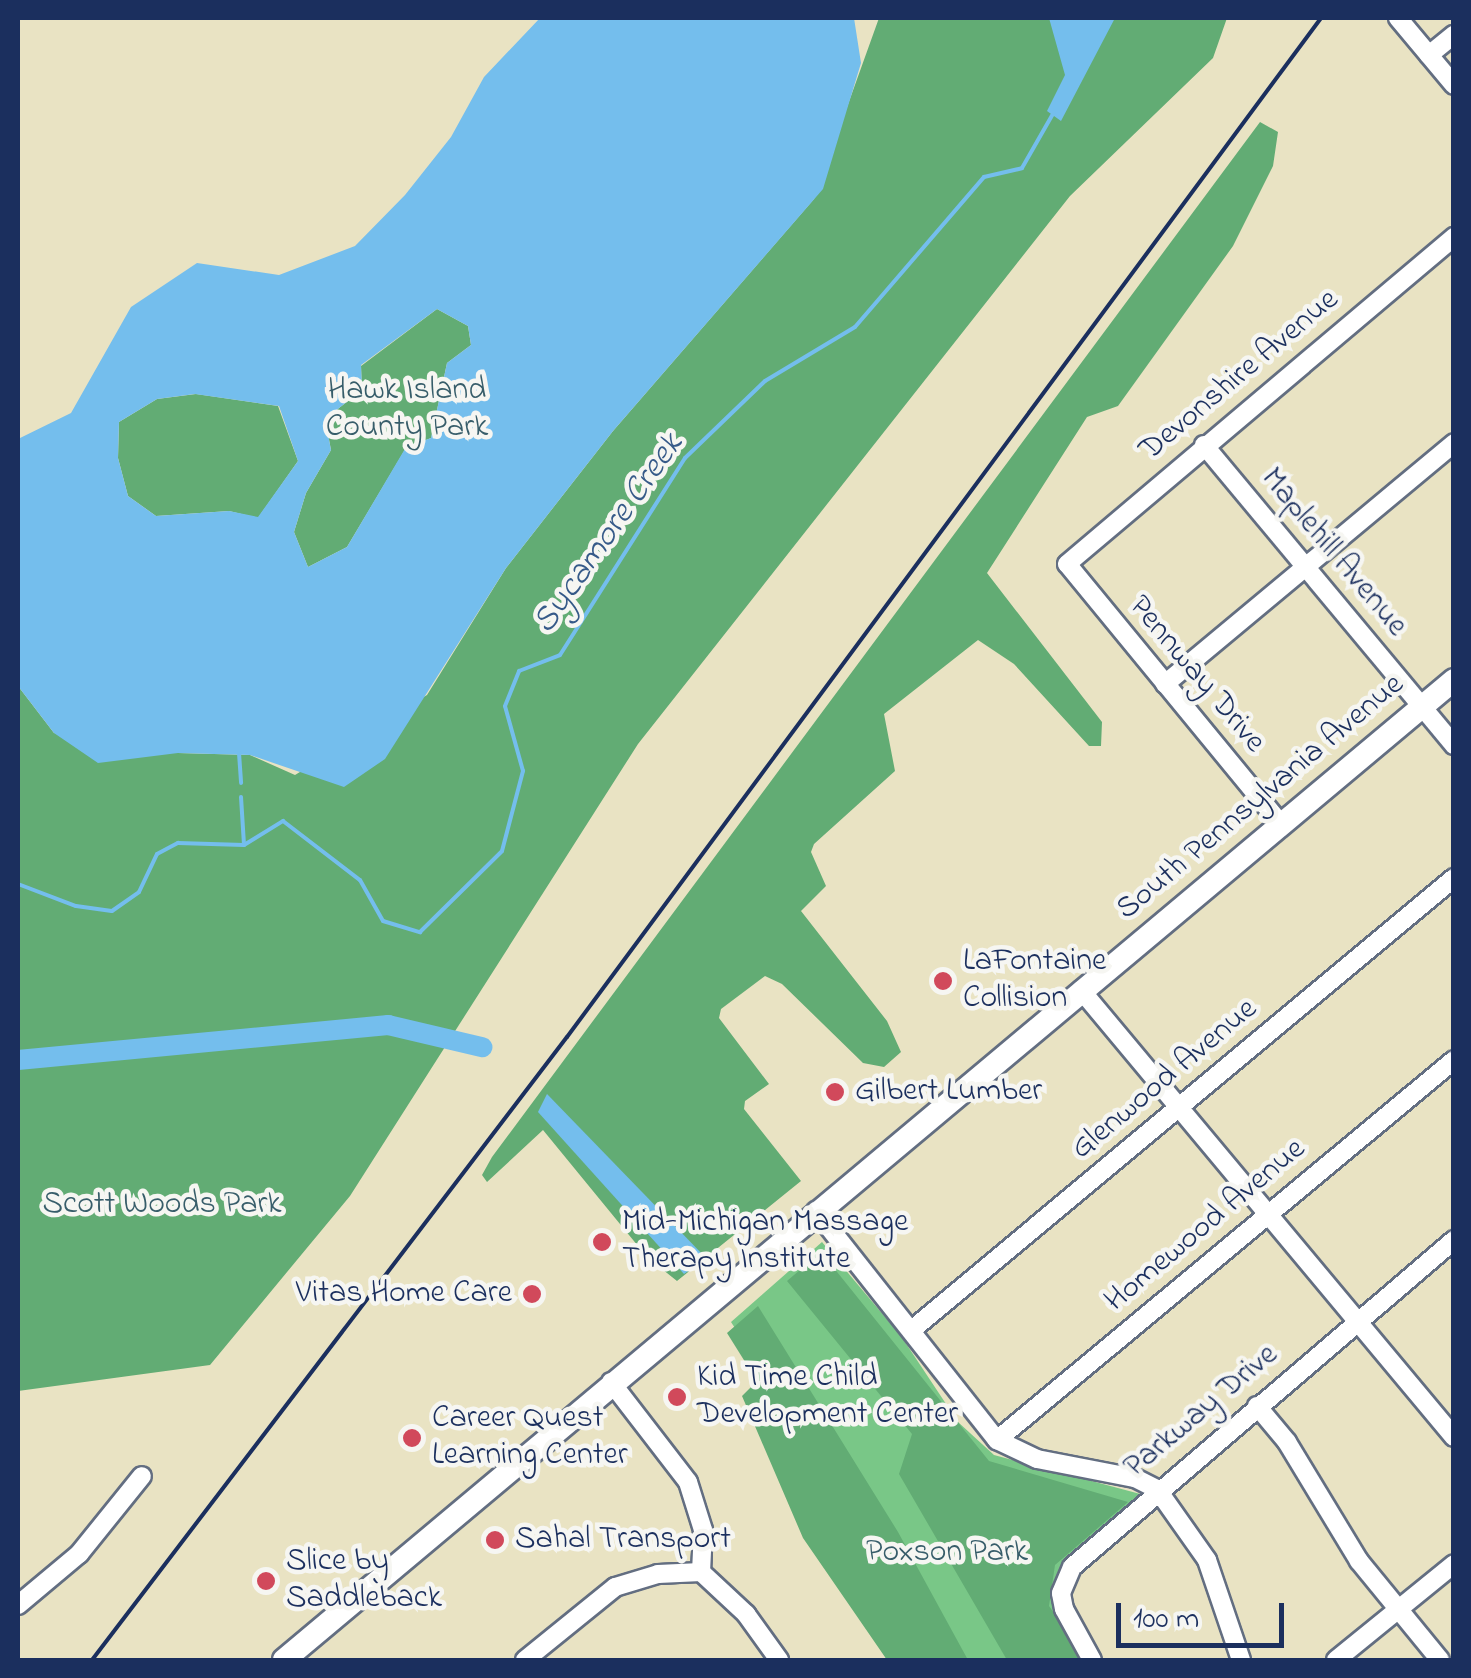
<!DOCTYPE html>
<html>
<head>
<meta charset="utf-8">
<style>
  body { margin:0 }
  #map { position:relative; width:1471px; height:1678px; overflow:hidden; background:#e9e3c3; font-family:"Indie Flower",sans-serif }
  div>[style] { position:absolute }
  .green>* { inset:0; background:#79c787 }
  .forest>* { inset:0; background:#62ac74 }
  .water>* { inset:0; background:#74beed }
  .stream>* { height:4px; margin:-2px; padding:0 2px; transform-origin:2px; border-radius:2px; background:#74beed }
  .river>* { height:20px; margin:-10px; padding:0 10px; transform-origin:10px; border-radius:10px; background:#74beed }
  .roads { filter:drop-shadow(2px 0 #636e81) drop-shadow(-2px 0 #636e81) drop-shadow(0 2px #636e81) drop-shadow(0 -2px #636e81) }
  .minor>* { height:18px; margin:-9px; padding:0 9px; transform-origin:9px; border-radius:9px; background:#fff }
  .major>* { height:22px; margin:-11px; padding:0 11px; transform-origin:11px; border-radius:11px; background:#fff }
  .rail>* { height:4px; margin:-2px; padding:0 2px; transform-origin:2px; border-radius:2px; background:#1b2f5e }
  .dots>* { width:28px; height:28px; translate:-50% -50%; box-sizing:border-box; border:5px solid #f6f6f2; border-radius:50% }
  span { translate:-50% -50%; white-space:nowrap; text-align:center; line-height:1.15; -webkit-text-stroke:9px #f6f6f2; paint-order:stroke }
  .street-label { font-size:32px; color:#1b2f5e }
  .park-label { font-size:32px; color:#375d6a }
  .poi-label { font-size:32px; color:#1b2f5e }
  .left { translate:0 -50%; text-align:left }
  .right { translate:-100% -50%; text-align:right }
  .water-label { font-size:35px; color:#365a89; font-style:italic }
  .frame { position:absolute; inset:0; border:20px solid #1b2f5e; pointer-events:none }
  .scale { position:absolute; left:1116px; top:1603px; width:168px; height:45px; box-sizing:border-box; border:5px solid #1b2f5e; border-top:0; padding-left:12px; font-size:30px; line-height:35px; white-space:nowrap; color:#1b2f5e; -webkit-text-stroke:8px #f6f6f2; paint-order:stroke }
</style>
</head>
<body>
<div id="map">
  <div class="green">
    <div style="clip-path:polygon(822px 1242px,901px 1336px,958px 1422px,994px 1455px,1144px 1495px,1057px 1590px,1089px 1660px,892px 1660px,768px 1379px,731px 1322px)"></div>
  </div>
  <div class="forest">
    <div style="clip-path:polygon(879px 18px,1227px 18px,1213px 58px,1070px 196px,638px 744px,350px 1196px,210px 1365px,18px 1391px,18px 686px,54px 733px,178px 753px,250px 755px,295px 775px,427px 695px,506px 568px,613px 431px,814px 199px)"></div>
    <div style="clip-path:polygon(1260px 122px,1278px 132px,1273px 166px,1233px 246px,1118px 406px,1087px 417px,987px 573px,1102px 722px,1101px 746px,1089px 746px,1014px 664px,978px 640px,884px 714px,895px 771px,814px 844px,811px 852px,826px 886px,801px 911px,887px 1021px,901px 1052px,884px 1067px,863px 1063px,782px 984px,765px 976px,721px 1009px,719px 1018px,769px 1084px,745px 1101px,744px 1109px,801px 1181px,677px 1281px,647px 1257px,543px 1130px,487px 1182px,482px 1175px,492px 1157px)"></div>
    <div style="clip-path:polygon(437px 309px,468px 326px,471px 345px,447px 363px,431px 438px,406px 448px,347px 547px,308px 567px,294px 532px,306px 493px,331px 450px,325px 419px,362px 390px,361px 366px)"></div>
    <div style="clip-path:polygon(196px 394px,278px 406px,298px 461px,258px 518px,229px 511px,156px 516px,128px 496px,118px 458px,119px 422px,157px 399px)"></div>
    <div style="clip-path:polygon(821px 1252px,989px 1461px,1128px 1502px,1055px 1565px,1049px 1606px,1088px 1660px,1007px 1660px,899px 1474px,912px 1434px,787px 1281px)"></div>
    <div style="clip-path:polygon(758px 1306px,898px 1532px,968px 1660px,887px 1660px,803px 1538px,742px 1396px,757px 1381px,727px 1333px)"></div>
  </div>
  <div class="water">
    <div style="clip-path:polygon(evenodd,540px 18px,854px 18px,861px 63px,823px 189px,613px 431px,506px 568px,385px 759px,344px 787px,250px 755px,178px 753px,98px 763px,54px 733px,18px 686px,18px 439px,71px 413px,131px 307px,197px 263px,279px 275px,355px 246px,405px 195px,451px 137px,484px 77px,540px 18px,437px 309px,468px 326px,471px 345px,447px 363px,431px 438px,406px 447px,347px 547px,308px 567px,294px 532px,306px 493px,331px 450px,325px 419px,362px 390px,361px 365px,437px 309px,540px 18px,195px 394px,279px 406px,298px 461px,258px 517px,229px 511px,156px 516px,128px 496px,118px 458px,119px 422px,157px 399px,195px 394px)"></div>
    <div style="clip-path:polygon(1049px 18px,1115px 18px,1061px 121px,1047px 111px,1065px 75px)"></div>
    <div style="clip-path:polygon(547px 1094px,706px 1258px,684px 1274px,538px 1112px)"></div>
  </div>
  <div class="stream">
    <div style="left:239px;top:753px;width:30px;rotate:86deg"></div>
    <div style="left:241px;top:797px;width:48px;rotate:86.4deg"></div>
    <div style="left:18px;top:884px;width:62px;rotate:20.8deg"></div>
    <div style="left:76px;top:906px;width:36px;rotate:8deg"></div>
    <div style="left:112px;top:911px;width:33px;rotate:-35deg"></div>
    <div style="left:139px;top:892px;width:42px;rotate:-64.7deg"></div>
    <div style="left:157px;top:854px;width:24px;rotate:-28deg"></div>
    <div style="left:178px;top:843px;width:66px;rotate:1.7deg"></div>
    <div style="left:244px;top:845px;width:46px;rotate:-31.6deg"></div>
    <div style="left:283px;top:821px;width:97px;rotate:37.5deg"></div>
    <div style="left:360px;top:880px;width:47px;rotate:60.7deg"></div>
    <div style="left:383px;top:921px;width:39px;rotate:17deg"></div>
    <div style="left:420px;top:932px;width:115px;rotate:-44.6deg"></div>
    <div style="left:502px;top:851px;width:83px;rotate:-75.3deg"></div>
    <div style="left:523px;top:771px;width:67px;rotate:-105.5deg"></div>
    <div style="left:505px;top:706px;width:38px;rotate:-68deg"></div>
    <div style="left:519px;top:671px;width:44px;rotate:-21.3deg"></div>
    <div style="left:560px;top:655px;width:233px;rotate:-57.6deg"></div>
    <div style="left:685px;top:458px;width:111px;rotate:-43.9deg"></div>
    <div style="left:765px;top:381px;width:105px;rotate:-31deg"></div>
    <div style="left:855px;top:327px;width:198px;rotate:-49.3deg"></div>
    <div style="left:984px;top:177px;width:39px;rotate:-13deg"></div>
    <div style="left:1022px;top:168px;width:64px;rotate:-60.3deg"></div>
  </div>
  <div class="river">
    <div style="left:18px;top:1060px;width:372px;rotate:-5.4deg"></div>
    <div style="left:388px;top:1025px;width:97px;rotate:13.2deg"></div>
  </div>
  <div class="roads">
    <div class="minor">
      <div style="left:1398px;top:18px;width:87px;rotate:50.1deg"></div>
      <div style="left:1429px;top:55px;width:32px;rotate:-39deg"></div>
      <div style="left:1204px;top:445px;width:391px;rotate:50.2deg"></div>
      <div style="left:1165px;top:684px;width:376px;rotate:-39.8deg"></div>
      <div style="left:1280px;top:823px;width:335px;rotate:-129.4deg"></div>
      <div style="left:1067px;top:564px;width:507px;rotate:-40.2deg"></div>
      <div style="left:1081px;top:990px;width:582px;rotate:50.16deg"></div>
      <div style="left:816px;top:1211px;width:292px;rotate:51.7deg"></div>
      <div style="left:997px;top:1440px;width:44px;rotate:25.4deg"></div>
      <div style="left:1037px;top:1459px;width:100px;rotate:11deg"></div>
      <div style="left:1135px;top:1478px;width:25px;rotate:27deg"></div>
      <div style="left:1157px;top:1489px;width:87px;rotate:54.8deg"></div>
      <div style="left:1207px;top:1560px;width:106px;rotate:71.2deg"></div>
      <div style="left:914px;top:1328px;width:703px;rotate:-39.81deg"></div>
      <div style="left:611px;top:1382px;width:126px;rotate:52.4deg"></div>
      <div style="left:688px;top:1482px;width:50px;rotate:72.6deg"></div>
      <div style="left:703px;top:1530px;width:42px;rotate:92.7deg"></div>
      <div style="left:701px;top:1572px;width:62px;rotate:43deg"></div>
      <div style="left:746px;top:1614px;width:57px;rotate:54.3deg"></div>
      <div style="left:1257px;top:1406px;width:47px;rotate:50.2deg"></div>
      <div style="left:1287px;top:1442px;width:139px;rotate:58.8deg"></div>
      <div style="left:1359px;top:1561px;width:128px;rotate:50.7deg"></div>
      <div style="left:997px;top:1440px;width:594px;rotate:-39.74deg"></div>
      <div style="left:18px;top:1605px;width:80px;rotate:-39.9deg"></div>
      <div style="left:79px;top:1554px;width:100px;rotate:-51.1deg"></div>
      <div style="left:525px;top:1660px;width:116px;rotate:-39deg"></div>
      <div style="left:615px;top:1587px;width:45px;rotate:-16.8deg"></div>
      <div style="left:658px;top:1574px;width:43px;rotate:-2.7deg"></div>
      <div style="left:1092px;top:1660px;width:58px;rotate:-118.8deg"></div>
      <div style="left:1064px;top:1609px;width:16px;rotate:-101deg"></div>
      <div style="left:1061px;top:1593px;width:28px;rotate:-67deg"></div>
      <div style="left:1072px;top:1567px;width:503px;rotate:-40.56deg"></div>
      <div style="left:1336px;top:1660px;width:152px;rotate:-39.1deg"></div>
    </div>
    <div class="major">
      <div style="left:284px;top:1660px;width:1526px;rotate:-39.95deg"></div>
    </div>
  </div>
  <div class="rail">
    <div style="left:92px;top:1660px;width:783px;rotate:-52.68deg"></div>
    <div style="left:567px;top:1037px;width:1268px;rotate:-53.5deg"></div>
  </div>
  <div class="dots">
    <div style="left:943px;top:981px;background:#d1495b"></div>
    <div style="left:835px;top:1092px;background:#d1495b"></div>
    <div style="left:602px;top:1242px;background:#d1495b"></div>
    <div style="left:532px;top:1294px;background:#d1495b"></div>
    <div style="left:677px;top:1397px;background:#d1495b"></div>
    <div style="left:412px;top:1438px;background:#d1495b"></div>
    <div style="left:495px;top:1540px;background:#d1495b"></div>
    <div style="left:266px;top:1581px;background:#d1495b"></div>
  </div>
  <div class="street-label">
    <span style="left:1240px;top:376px;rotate:-40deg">Devonshire Avenue</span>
    <span style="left:1333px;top:553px;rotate:50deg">Maplehill Avenue</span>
    <span style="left:1196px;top:675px;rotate:50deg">Pennway Drive</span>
    <span style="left:1261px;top:798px;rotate:-40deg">South Pennsylvania Avenue</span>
    <span style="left:1165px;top:1080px;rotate:-40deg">Glenwood Avenue</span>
    <span style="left:1206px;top:1226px;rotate:-40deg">Homewood Avenue</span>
    <span style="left:1202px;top:1412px;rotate:-40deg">Parkway Drive</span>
  </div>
  <div class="park-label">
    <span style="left:407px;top:410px">Hawk Island<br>County Park</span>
    <span style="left:162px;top:1205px">Scott Woods Park</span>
    <span style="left:947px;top:1553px">Poxson Park</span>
  </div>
  <div class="poi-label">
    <span class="left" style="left:963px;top:981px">LaFontaine<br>Collision</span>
    <span class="left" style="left:855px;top:1092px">Gilbert Lumber</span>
    <span class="left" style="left:622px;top:1242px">Mid-Michigan Massage<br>Therapy Institute</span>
    <span class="right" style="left:512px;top:1294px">Vitas Home Care</span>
    <span class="left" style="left:697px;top:1397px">Kid Time Child<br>Development Center</span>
    <span class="left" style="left:432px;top:1438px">Career Quest<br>Learning Center</span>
    <span class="left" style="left:515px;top:1540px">Sahal Transport</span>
    <span class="left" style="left:286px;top:1581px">Slice by<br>Saddleback</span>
  </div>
  <div class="water-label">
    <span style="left:609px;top:534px;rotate:-55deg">Sycamore Creek</span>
  </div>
  <div class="frame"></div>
  <div class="scale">100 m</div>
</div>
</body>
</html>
